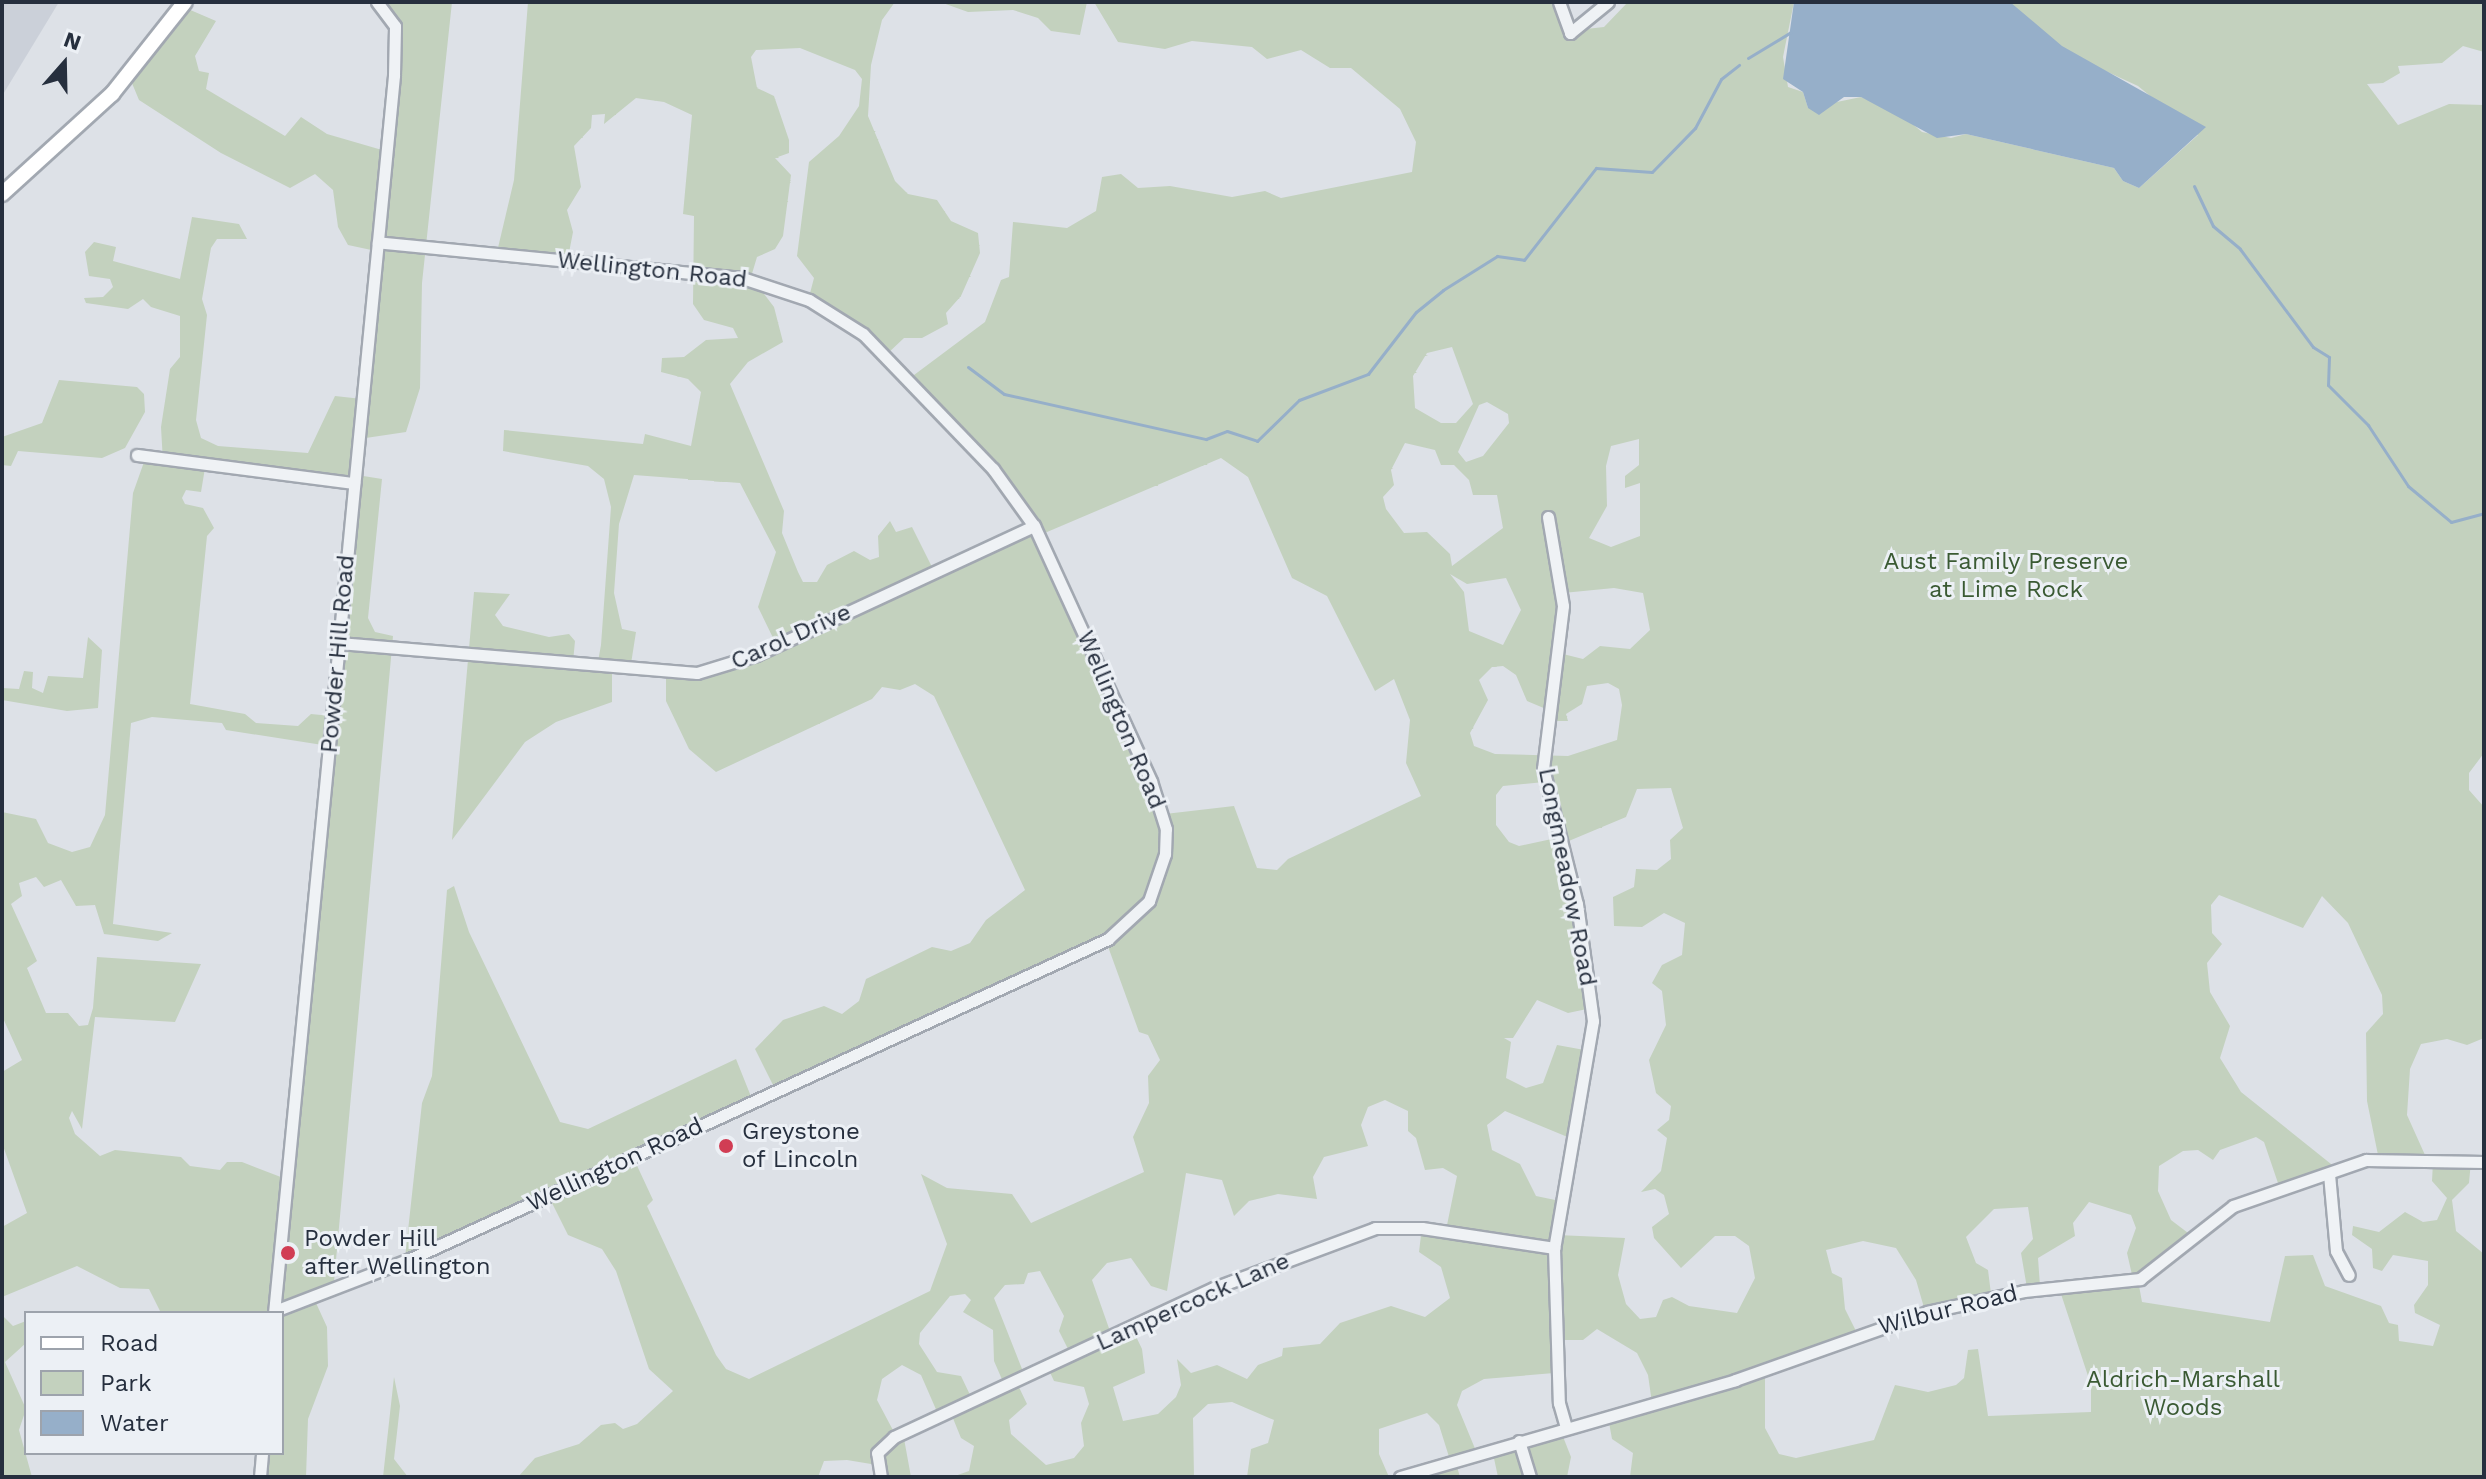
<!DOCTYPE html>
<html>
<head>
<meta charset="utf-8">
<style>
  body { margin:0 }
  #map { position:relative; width:2486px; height:1479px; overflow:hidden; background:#dde1e7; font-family:"Work Sans",sans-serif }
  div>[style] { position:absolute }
  .built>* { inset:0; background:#cbd0d9 }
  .green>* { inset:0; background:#c3d1be }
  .water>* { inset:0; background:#96afc9 }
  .stream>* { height:3px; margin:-1.5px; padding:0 1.5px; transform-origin:1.5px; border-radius:1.5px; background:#96afc9 }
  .roads { filter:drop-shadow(2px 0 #a2a8b1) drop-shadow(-2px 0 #a2a8b1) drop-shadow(0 2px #a2a8b1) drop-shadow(0 -2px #a2a8b1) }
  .minor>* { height:11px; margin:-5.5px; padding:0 5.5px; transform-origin:5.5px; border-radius:5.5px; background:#eff2f5 }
  .major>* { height:14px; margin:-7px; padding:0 7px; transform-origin:7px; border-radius:7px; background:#fff }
  .dots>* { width:22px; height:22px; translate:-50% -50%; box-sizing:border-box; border:4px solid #ecf0f5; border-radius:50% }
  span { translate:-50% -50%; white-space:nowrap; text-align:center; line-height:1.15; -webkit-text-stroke:6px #ecf0f5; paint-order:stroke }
  .street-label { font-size:24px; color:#262f3e }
  .park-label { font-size:24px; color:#3a5a33 }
  .poi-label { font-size:24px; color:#262f3e }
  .left { translate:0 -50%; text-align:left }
  .frame { position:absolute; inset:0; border:4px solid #262f3e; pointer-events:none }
  .legend { position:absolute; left:24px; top:1311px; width:260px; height:144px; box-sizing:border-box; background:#ecf0f5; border:2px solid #9da3ac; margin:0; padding:10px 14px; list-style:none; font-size:24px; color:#262f3e }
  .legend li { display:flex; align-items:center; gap:16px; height:40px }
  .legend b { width:40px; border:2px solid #9da3ac }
  .north { position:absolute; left:24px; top:24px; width:80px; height:80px; -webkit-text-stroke:6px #ecf0f5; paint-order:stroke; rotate:20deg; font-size:22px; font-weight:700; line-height:32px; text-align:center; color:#262f3e }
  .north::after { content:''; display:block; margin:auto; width:28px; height:36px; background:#262f3e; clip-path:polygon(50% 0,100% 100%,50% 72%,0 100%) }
</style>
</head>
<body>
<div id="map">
  <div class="built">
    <div style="clip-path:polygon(2px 2px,59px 2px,2px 96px)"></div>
  </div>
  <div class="green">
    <div style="clip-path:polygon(evenodd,378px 2px,452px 2px,422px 283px,420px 388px,406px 432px,359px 439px,357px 475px,382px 479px,368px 618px,375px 632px,393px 636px,333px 1293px,316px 1303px,327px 1327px,328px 1366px,308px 1419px,306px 1477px,260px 1477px,262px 1453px,282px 1453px,282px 1313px,161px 1313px,149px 1289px,120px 1288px,77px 1266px,2px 1297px,2px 1227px,27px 1213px,2px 1143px,2px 1072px,22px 1060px,2px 1016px,2px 812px,36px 819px,48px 843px,72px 852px,90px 847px,105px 815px,133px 493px,144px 462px,163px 462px,161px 427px,170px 369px,180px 357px,180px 316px,151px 307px,143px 299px,128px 309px,86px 303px,84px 298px,103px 297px,113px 287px,110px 279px,89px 276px,85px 252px,94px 242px,116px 247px,113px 261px,180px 279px,192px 217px,239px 224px,247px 239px,217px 239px,211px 248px,202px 299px,207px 315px,196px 420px,201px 438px,218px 446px,308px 453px,335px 396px,362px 399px,376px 251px,348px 245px,338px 227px,333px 190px,315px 174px,290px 188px,221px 153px,139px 100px,129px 76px,181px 6px,216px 21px,195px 56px,199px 71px,209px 73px,206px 89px,285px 136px,301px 117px,327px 134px,382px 150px,396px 41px,378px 2px,205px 468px,354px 485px,331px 716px,311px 714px,298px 726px,256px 723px,245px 714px,190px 704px,207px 536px,214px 528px,203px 508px,185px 504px,182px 498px,186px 490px,201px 492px,205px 468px,378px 2px,152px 717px,222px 723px,226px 730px,329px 746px,286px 1179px,242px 1162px,227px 1162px,220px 1170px,190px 1166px,181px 1157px,115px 1150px,100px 1156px,75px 1134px,69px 1118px,72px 1111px,82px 1129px,95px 1017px,175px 1022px,201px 964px,97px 957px,93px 1008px,88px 1025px,79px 1026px,68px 1013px,46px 1013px,27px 968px,37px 961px,11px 904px,22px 896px,19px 883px,36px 877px,44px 887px,61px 880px,76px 906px,95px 905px,104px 934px,158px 941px,172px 933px,113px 924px,131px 723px,152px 717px)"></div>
    <div style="clip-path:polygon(evenodd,528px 2px,895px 2px,882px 20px,871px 65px,868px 116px,895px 181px,908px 194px,937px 200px,951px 221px,978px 233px,980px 253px,961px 296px,946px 313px,948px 324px,922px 338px,904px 338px,886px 355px,809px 297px,814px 278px,797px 256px,809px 162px,839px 136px,859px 106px,862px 79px,855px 70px,800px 48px,756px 50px,751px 57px,757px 88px,774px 96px,789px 140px,789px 153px,775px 158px,791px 175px,783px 236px,775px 249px,757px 257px,751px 277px,774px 307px,783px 342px,748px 362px,730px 384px,784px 511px,782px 533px,798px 572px,803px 582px,817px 582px,827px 565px,854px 551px,870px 560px,879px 557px,878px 536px,890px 521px,896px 532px,912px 527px,934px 571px,1033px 525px,910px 378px,985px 322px,1001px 280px,1009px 277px,1013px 222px,1067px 228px,1096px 211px,1102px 177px,1121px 174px,1138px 188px,1170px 186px,1232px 197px,1265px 191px,1281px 198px,1412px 172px,1416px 142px,1400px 109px,1351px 68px,1330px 68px,1301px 50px,1267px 59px,1252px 47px,1192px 41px,1165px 49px,1118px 42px,1094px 2px,1561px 2px,1577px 30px,1604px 27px,1628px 2px,1794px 2px,1783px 57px,1788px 87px,1803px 92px,1808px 108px,1861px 97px,1903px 116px,1922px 132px,1951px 138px,1966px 134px,2114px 168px,2123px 181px,2139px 188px,2198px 135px,2138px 86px,2060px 50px,2044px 32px,2013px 25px,2010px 2px,2484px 2px,2484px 52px,2463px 46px,2442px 63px,2398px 66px,2400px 73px,2383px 83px,2367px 84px,2398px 125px,2449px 104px,2484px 105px,2484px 753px,2469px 773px,2469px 790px,2484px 807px,2484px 1038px,2467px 1045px,2447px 1039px,2421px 1044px,2410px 1069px,2407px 1115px,2425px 1155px,2378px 1155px,2367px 1101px,2366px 1033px,2383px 1014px,2382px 995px,2348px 923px,2322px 896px,2303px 928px,2219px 895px,2211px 905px,2212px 933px,2222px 944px,2207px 963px,2210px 992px,2230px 1026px,2220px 1058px,2241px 1092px,2336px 1168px,2279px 1186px,2264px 1142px,2256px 1137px,2220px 1150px,2213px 1160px,2198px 1150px,2183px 1151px,2159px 1166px,2158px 1191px,2171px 1220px,2192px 1236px,2138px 1280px,2142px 1302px,2270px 1322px,2285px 1256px,2313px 1255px,2325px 1286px,2381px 1306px,2389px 1323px,2398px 1325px,2399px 1341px,2433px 1346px,2440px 1325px,2415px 1313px,2414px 1305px,2428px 1285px,2428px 1261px,2393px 1255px,2382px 1271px,2373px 1268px,2372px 1249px,2352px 1235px,2353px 1226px,2379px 1232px,2405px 1212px,2423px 1222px,2437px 1220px,2447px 1198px,2432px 1181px,2433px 1162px,2471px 1161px,2469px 1183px,2452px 1200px,2456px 1231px,2484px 1254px,2484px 1477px,1630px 1477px,1633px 1453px,1612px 1439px,1608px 1417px,1652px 1403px,1648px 1375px,1637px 1353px,1597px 1329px,1583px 1340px,1554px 1340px,1554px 1373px,1484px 1379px,1462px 1391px,1457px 1405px,1476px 1451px,1455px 1460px,1460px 1477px,1396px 1477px,1450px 1460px,1439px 1425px,1427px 1413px,1379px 1429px,1379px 1454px,1389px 1477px,1247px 1477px,1251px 1449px,1268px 1443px,1274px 1420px,1232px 1402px,1208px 1404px,1193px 1418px,1194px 1477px,952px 1477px,969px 1471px,974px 1446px,961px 1438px,950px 1411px,938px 1414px,921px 1375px,902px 1365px,882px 1379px,877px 1400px,895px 1434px,903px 1433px,911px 1477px,881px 1477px,877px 1465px,847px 1460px,824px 1461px,818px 1477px,518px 1477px,535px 1458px,579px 1444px,601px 1425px,615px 1423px,623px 1429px,637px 1424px,673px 1391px,649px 1369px,616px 1271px,602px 1249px,568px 1235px,548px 1195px,405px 1258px,422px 1103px,432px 1076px,447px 890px,454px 886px,469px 932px,560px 1122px,588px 1129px,736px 1059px,752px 1099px,633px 1157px,653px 1200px,647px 1206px,716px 1355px,726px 1369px,749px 1379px,930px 1291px,947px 1244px,921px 1174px,947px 1188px,1012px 1194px,1031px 1223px,1144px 1172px,1133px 1137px,1149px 1103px,1148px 1076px,1160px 1060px,1148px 1035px,1139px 1032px,1106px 941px,775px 1089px,755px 1049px,783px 1020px,824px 1006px,842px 1014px,859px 1001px,866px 979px,932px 947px,951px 951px,970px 943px,986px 920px,1025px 890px,934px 696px,915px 684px,900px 690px,882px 687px,872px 699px,716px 772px,689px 749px,666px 701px,666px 674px,701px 672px,776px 644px,758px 607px,776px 552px,740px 483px,634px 475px,619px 524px,614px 593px,622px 629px,636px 632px,630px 670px,612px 670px,612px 702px,556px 722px,525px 742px,452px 840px,474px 592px,510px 594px,495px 615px,503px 626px,549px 637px,569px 634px,575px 641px,573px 662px,597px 667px,601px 645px,611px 507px,604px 479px,588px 466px,503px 451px,504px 430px,643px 444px,645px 434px,691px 446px,701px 392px,688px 379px,661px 372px,662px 358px,684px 357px,706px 340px,738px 338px,733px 328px,704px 320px,693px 304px,694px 216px,683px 214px,692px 115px,664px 102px,636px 98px,604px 124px,605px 114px,592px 115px,591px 128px,574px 146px,581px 187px,567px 210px,573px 232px,568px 258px,497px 252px,514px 180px,528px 2px,1452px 347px,1473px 404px,1456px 423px,1441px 423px,1415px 408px,1413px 376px,1427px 353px,1452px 347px,528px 2px,1487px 402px,1508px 414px,1509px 423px,1483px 456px,1466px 462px,1458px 452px,1479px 405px,1487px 402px,528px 2px,1639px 439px,1639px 465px,1625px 476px,1625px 488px,1640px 483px,1640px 536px,1611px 547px,1589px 538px,1607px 506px,1606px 466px,1611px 446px,1639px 439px,528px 2px,1405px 443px,1435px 450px,1441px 465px,1454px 465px,1469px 480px,1473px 495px,1497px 495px,1503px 528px,1452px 566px,1450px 554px,1427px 532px,1404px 533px,1386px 509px,1383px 497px,1394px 485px,1391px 470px,1405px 443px,528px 2px,1221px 458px,1248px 477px,1292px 578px,1327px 596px,1375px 691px,1394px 679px,1410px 720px,1406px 763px,1421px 796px,1288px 859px,1277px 870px,1257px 868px,1234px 806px,1165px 814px,1040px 535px,1221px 458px,528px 2px,1450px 574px,1467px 584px,1506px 578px,1521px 610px,1503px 645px,1469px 631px,1464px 592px,1450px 574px,528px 2px,1614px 588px,1643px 593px,1650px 630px,1630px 649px,1600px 646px,1583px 659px,1559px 653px,1563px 593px,1614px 588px,528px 2px,1503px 666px,1516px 675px,1527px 701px,1546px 709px,1545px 721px,1568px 721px,1566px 714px,1582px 704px,1587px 686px,1608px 683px,1619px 689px,1622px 705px,1617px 740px,1568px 756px,1495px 754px,1474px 746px,1470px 733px,1488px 700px,1479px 680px,1492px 667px,1503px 666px,528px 2px,1544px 782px,1561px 837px,1519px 846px,1509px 842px,1496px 825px,1496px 795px,1503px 786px,1544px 782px,528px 2px,1671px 788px,1683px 828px,1670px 840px,1671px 859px,1657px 870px,1636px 869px,1634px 887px,1613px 897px,1614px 926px,1642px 927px,1664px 913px,1685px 923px,1682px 955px,1662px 965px,1652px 983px,1662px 991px,1666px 1025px,1649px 1060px,1656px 1093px,1671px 1106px,1669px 1120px,1657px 1130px,1667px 1138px,1661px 1171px,1641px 1192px,1655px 1189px,1664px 1195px,1669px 1214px,1652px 1227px,1654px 1238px,1681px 1268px,1715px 1236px,1735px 1236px,1749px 1246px,1755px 1278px,1737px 1313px,1689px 1306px,1672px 1297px,1663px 1300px,1656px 1317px,1640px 1319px,1626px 1304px,1618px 1275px,1625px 1238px,1557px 1235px,1560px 1201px,1536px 1196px,1520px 1164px,1492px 1150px,1487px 1125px,1505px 1111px,1570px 1138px,1590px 1051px,1557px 1045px,1543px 1083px,1526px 1088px,1506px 1078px,1511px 1042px,1504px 1038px,1513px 1038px,1537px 1000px,1568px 1013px,1587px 1009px,1564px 843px,1626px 817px,1637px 789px,1671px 788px,528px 2px,1385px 1100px,1408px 1111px,1408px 1131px,1416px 1138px,1425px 1170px,1443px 1168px,1457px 1176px,1446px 1230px,1422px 1227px,1419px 1252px,1441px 1267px,1450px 1298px,1425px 1317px,1391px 1306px,1340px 1323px,1320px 1344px,1283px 1348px,1282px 1356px,1258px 1365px,1247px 1379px,1217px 1365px,1191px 1373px,1177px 1359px,1181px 1385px,1176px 1397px,1158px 1414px,1123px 1421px,1113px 1387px,1145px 1373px,1142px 1349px,1131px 1326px,1111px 1334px,1092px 1280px,1107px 1263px,1131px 1258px,1151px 1286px,1167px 1291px,1186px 1173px,1222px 1180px,1234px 1216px,1249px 1201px,1278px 1194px,1317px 1199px,1313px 1177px,1324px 1157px,1368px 1146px,1361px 1125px,1368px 1107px,1385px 1100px,528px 2px,2089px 1202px,2131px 1215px,2136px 1228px,2127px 1253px,2133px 1279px,2078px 1285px,2078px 1292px,2061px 1294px,2091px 1385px,2091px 1412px,1988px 1416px,1978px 1349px,1968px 1350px,1964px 1378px,1956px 1385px,1928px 1392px,1895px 1385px,1874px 1440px,1796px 1458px,1779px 1454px,1765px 1428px,1765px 1369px,1856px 1331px,1845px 1309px,1842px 1278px,1832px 1273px,1826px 1250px,1863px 1241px,1896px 1248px,1916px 1280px,1925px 1311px,1991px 1294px,1988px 1270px,1976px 1263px,1966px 1237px,1994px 1209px,2028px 1207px,2033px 1239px,2021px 1253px,2027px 1288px,2040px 1286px,2038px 1258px,2075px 1236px,2073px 1223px,2089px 1202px,528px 2px,1040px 1271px,1064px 1316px,1059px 1331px,1070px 1353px,1047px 1366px,1054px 1381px,1084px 1387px,1089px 1404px,1081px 1423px,1084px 1446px,1074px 1458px,1046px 1465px,1011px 1434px,1009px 1420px,1027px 1404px,1016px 1381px,1024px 1374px,994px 1298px,1005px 1285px,1024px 1284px,1028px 1273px,1040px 1271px,528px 2px,965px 1294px,971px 1300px,963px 1312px,993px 1330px,994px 1361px,1004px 1384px,972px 1399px,961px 1376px,937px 1372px,919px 1344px,920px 1333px,950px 1296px,965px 1294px)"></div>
    <div style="clip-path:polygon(940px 2px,1087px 2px,1080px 35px,1051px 31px,1038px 18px,1013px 10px,968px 12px)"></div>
    <div style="clip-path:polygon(59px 380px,137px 387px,144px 394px,145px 412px,125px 448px,102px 458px,18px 451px,11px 466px,2px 465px,2px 437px,42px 423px)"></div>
    <div style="clip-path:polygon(88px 637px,102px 650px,98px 708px,67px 711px,2px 700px,2px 688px,19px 689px,24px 671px,33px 672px,32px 688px,43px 693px,48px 676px,83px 678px)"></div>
    <div style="clip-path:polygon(2px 1315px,13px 1326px,26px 1321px,26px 1343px,5px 1362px,26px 1409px,19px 1430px,32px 1477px,2px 1477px)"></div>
    <div style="clip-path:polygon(394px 1377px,400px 1406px,394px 1459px,408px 1477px,383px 1477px)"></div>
    <div style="clip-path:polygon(1560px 1429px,1571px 1457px,1567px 1477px,1498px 1477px,1492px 1449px)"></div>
  </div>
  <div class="water">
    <div style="clip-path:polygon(1794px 2px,2010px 2px,2062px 46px,2206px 127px,2139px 188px,2123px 181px,2114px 168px,1966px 134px,1937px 138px,1861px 97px,1844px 97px,1819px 115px,1808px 108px,1803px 92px,1783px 79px)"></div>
  </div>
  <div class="stream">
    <div style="left:1748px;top:58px;width:50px;rotate:-31.2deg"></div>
    <div style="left:2194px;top:186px;width:44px;rotate:64.6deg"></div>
    <div style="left:2213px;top:226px;width:35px;rotate:40deg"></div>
    <div style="left:2240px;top:249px;width:122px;rotate:53.3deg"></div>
    <div style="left:2313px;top:347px;width:19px;rotate:32deg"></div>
    <div style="left:2329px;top:357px;width:28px;rotate:92deg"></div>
    <div style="left:2328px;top:385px;width:57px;rotate:45deg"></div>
    <div style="left:2368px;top:425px;width:73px;rotate:56.7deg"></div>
    <div style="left:2408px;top:486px;width:56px;rotate:39.9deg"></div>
    <div style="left:2451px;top:522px;width:34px;rotate:-15deg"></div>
    <div style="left:968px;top:367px;width:45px;rotate:36.9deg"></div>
    <div style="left:1004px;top:394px;width:207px;rotate:12.6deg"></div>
    <div style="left:1206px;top:439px;width:22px;rotate:-21deg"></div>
    <div style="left:1227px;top:431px;width:32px;rotate:18deg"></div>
    <div style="left:1257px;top:441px;width:59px;rotate:-44.3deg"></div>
    <div style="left:1299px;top:400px;width:74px;rotate:-20.6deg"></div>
    <div style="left:1368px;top:374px;width:78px;rotate:-52.3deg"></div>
    <div style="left:1416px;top:312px;width:35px;rotate:-39deg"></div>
    <div style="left:1443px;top:290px;width:64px;rotate:-32.2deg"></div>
    <div style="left:1497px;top:256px;width:27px;rotate:8deg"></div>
    <div style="left:1524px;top:260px;width:117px;rotate:-52deg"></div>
    <div style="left:1596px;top:168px;width:56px;rotate:4.1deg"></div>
    <div style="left:1652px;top:172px;width:62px;rotate:-45.7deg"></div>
    <div style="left:1695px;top:128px;width:55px;rotate:-62deg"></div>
    <div style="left:1721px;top:79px;width:23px;rotate:-38deg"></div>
  </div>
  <div class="roads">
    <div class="minor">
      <div style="left:1559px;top:2px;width:33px;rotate:70deg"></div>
      <div style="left:1570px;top:33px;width:49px;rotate:-39.2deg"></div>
      <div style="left:137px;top:455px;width:219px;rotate:7.4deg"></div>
      <div style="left:1548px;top:517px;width:90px;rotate:80.4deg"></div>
      <div style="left:1563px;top:606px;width:163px;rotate:97deg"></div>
      <div style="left:1543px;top:768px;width:140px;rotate:76deg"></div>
      <div style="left:1577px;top:904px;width:118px;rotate:82.2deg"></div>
      <div style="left:1593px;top:1021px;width:230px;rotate:99.7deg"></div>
      <div style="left:1554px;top:1248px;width:155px;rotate:88.2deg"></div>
      <div style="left:1559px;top:1403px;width:25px;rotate:74deg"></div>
      <div style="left:339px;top:643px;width:359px;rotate:4.8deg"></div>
      <div style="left:697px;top:673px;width:62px;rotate:-17deg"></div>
      <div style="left:756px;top:655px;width:306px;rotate:-24.9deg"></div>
      <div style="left:2329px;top:1174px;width:77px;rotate:84.8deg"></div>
      <div style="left:2336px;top:1251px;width:27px;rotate:62deg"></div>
      <div style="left:275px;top:1311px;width:145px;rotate:-21.1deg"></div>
      <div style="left:410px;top:1259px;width:768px;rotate:-24.63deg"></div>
      <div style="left:1108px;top:939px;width:56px;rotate:-42.8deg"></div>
      <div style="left:1149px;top:901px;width:50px;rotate:-71.2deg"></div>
      <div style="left:1165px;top:854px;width:25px;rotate:-88deg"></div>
      <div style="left:1166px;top:829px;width:50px;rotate:-107.4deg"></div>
      <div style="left:1151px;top:781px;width:281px;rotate:-114.6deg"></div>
      <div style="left:1034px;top:526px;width:70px;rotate:-125.7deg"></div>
      <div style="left:993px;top:469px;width:187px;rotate:-133.9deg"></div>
      <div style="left:863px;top:334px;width:64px;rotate:-147.8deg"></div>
      <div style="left:809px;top:300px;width:71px;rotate:-161.8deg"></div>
      <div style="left:742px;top:278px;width:366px;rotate:-174.4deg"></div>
      <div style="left:274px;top:1313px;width:1244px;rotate:-84.46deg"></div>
      <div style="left:394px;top:75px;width:49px;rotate:-88.8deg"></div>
      <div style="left:395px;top:26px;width:30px;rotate:-127deg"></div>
      <div style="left:1519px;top:1441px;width:38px;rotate:73deg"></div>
      <div style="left:260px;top:1477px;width:24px;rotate:-85deg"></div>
      <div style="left:881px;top:1477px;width:24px;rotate:-99deg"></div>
      <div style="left:877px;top:1453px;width:23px;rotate:-43deg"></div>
      <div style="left:894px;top:1437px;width:353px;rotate:-25deg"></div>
      <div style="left:1214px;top:1288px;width:172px;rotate:-20.4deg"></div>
      <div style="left:1375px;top:1228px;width:47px"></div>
      <div style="left:1422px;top:1228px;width:134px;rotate:8.6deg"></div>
      <div style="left:1400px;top:1477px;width:349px;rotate:-16.1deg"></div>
      <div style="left:1735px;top:1380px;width:204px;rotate:-19.5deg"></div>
      <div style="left:1927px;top:1312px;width:99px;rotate:-12.2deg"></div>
      <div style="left:2024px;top:1291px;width:117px;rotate:-5.9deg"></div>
      <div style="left:2140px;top:1279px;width:118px;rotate:-38.1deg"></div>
      <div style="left:2233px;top:1206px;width:141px;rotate:-19.1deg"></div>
      <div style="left:2366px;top:1160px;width:118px;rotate:1deg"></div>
    </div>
    <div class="major">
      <div style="left:2px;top:194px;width:149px;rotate:-42.3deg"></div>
      <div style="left:112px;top:94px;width:117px;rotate:-51.6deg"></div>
    </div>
  </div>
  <div class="dots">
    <div style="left:726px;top:1146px;background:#d13d54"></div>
    <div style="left:288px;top:1253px;background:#d13d54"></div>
  </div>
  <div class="street-label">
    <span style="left:652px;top:270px;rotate:6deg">Wellington Road</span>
    <span style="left:791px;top:637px;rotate:-24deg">Carol Drive</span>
    <span style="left:338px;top:654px;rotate:-85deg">Powder Hill Road</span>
    <span style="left:1121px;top:720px;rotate:67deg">Wellington Road</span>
    <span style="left:1567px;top:877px;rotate:79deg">Longmeadow Road</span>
    <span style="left:615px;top:1165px;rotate:-25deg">Wellington Road</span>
    <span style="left:1193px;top:1302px;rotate:-24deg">Lampercock Lane</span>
    <span style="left:1948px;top:1310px;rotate:-14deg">Wilbur Road</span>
  </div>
  <div class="park-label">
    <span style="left:2006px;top:576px">Aust Family Preserve<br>at Lime Rock</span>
    <span style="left:2183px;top:1394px">Aldrich-Marshall<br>Woods</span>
  </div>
  <div class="poi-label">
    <span class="left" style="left:742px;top:1146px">Greystone<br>of Lincoln</span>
    <span class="left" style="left:304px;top:1253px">Powder Hill<br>after Wellington</span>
  </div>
  <div class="frame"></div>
  <ul class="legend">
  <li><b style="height:10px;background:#fff"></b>Road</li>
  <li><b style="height:22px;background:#c3d1be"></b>Park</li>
  <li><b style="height:22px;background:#96afc9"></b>Water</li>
  </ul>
  <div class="north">N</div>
</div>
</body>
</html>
